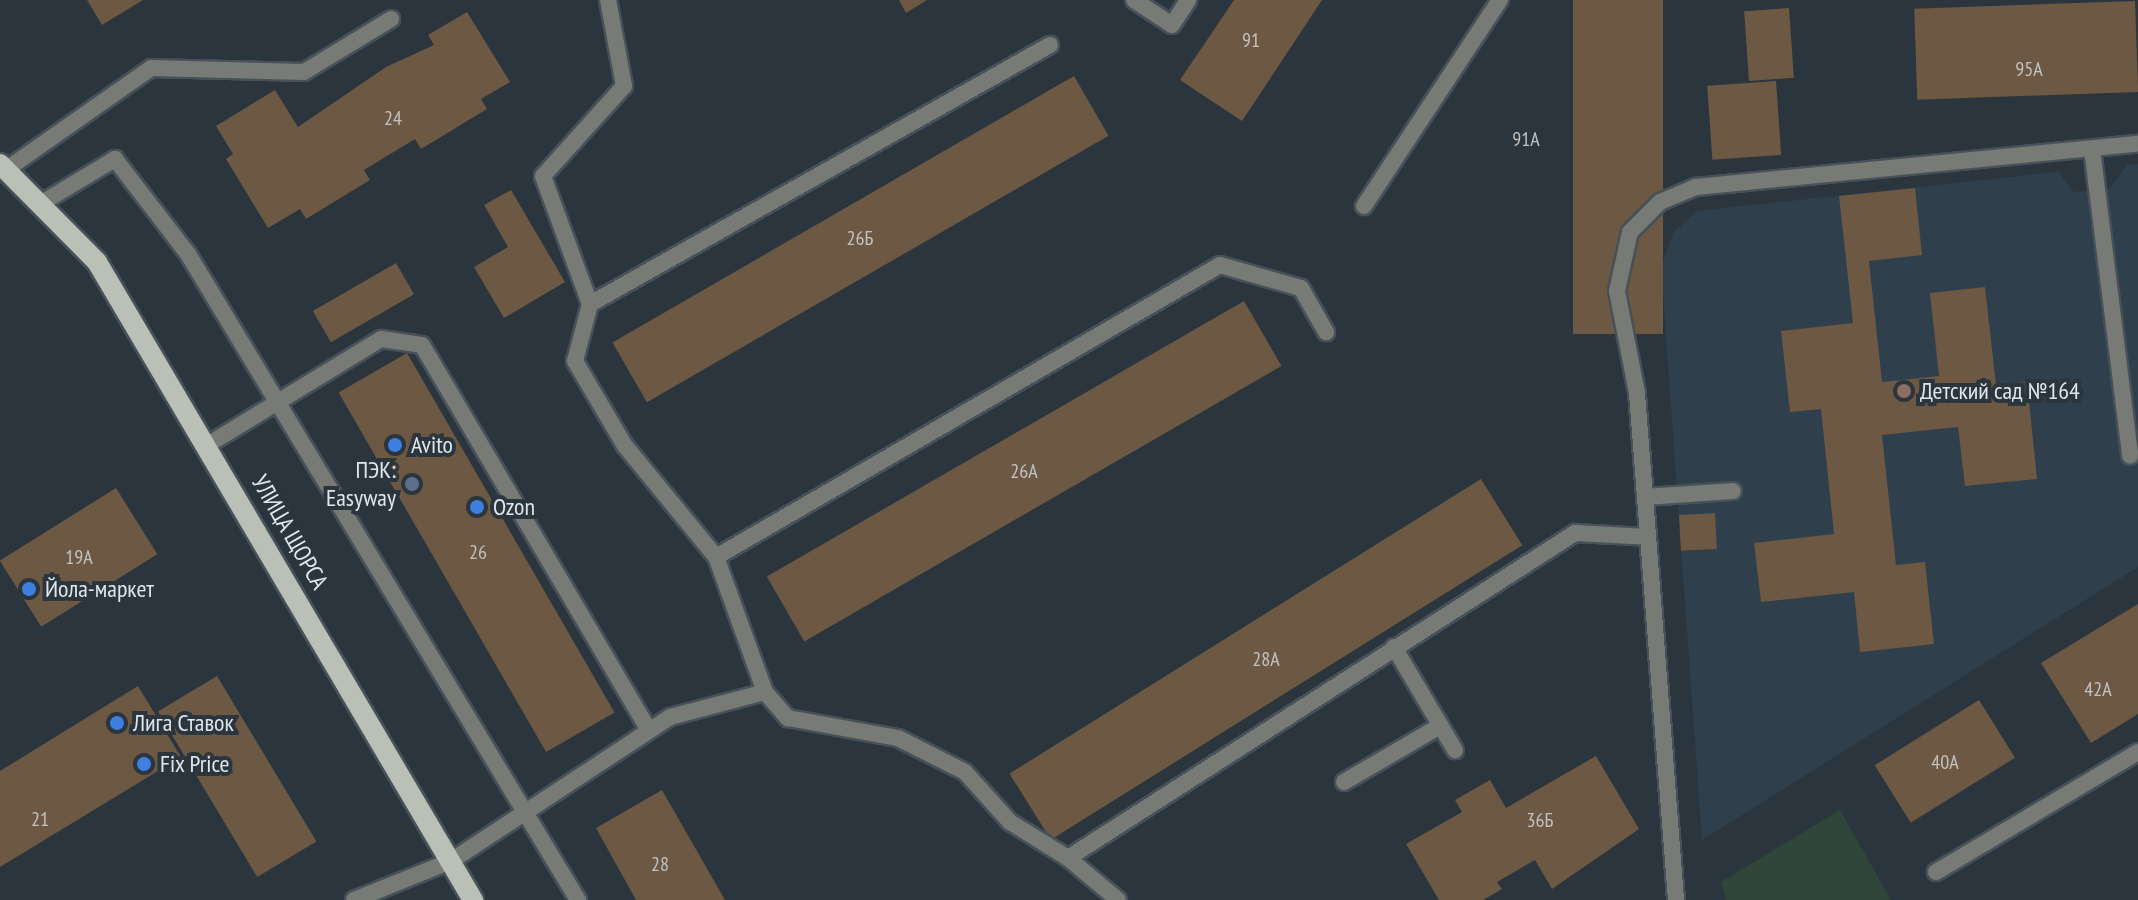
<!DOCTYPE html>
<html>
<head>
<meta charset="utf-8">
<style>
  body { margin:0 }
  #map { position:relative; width:2138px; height:900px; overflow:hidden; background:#2a353d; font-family:"PT Sans Narrow",sans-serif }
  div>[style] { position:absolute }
  .built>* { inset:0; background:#303f4c }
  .green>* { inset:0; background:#30463a }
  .building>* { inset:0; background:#6c5843; transform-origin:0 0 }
  .roads { filter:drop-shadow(2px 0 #475159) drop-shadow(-2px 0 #475159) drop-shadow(0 2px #475159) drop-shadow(0 -2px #475159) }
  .service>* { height:16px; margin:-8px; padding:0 8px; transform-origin:8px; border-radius:8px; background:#777a75 }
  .primary>* { height:20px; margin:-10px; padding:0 10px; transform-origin:10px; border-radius:10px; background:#b9c0b5 }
  .dots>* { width:22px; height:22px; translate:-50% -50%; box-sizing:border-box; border:4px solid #2a353d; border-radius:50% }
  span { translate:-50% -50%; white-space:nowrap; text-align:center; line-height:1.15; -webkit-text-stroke:8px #2a353d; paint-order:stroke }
  .number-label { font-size:20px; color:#c3c2c2 }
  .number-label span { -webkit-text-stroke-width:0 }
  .poi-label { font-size:24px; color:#e0e6ec }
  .left { translate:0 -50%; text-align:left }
  .right { translate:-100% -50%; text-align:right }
  .street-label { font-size:24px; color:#e0e6ec }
</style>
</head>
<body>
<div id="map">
  <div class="built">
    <div style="clip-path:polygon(2138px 164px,2138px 567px,1702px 840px,1661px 267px,1673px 233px,1697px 211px,2058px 172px,2074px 192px,2110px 188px,2127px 165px)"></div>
  </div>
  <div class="green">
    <div style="clip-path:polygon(1840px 810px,1891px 900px,1726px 900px,1721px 882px)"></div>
  </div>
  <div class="building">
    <div style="clip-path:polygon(87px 0,143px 0,102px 25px)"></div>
    <div style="clip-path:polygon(899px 0,927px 0,906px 13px)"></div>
    <div style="clip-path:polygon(1234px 0,1322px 0,1242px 121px,1180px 80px)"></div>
    <div style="left:1573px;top:0;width:90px;height:334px"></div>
    <div style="left:2135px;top:1px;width:91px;height:221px;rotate:88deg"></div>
    <div style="left:1789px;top:8px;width:70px;height:45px;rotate:86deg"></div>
    <div style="clip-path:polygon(467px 12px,510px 82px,481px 99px,487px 109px,421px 149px,415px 139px,364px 170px,370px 180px,306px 219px,300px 209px,268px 228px,226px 159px,233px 154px,216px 126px,275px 90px,298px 127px,386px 67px,434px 45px,428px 35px)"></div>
    <div style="left:1074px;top:76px;width:69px;height:533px;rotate:60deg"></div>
    <div style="left:1776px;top:81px;width:74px;height:69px;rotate:86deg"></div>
    <div style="clip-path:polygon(1915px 188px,1922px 255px,1869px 261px,1882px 382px,1939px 376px,1930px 293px,1985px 287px,1996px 385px,2027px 382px,2037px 479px,1965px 486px,1958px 427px,1882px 435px,1896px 565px,1925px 562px,1934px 644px,1860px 652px,1854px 592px,1761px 602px,1754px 543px,1834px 534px,1821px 409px,1790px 412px,1781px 331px,1853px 323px,1839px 196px)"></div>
    <div style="clip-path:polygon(511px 190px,565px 282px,504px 318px,474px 267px,508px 247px,484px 205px)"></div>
    <div style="left:396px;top:263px;width:36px;height:96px;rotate:60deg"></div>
    <div style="left:1244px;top:301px;width:75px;height:551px;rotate:60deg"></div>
    <div style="left:407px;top:353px;width:415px;height:79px;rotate:60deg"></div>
    <div style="left:1481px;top:479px;width:78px;height:556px;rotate:58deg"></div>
    <div style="left:116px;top:488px;width:78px;height:137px;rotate:58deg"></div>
    <div style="left:1715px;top:513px;width:36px;height:36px;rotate:87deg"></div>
    <div style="clip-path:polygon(2138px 604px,2138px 714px,2091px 743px,2041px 663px)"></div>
    <div style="left:217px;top:676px;width:193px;height:69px;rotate:59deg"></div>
    <div style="clip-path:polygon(138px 686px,181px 757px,0 867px,0 771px)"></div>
    <div style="left:1979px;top:700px;width:68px;height:123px;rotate:58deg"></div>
    <div style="clip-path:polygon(1596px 756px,1639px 829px,1552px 889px,1535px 860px,1497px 882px,1502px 889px,1483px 900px,1439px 900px,1406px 844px,1462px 812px,1455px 800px,1490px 780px,1506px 808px)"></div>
    <div style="clip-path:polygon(662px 790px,725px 900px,636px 900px,596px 828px)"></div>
  </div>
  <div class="roads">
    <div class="service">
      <div style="left:1134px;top:0;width:45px;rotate:33.3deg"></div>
      <div style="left:1172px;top:25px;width:30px;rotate:-57deg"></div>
      <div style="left:2092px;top:149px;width:309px;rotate:82.9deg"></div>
      <div style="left:7px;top:169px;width:176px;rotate:-35deg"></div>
      <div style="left:151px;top:68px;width:153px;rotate:1.5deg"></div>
      <div style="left:304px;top:72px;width:102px;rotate:-31.3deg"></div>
      <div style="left:45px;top:201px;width:82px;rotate:-31deg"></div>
      <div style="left:115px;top:159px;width:120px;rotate:52.5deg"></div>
      <div style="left:188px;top:254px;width:755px;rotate:58.88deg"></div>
      <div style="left:1364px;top:206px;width:247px;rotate:-56.6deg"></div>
      <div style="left:590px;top:304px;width:136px;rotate:-110.2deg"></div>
      <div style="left:543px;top:176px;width:121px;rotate:-48deg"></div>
      <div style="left:624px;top:86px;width:87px;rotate:-100.5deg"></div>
      <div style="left:209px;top:444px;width:202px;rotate:-31.4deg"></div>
      <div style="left:381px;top:339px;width:41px;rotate:8.3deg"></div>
      <div style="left:422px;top:345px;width:447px;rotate:59.5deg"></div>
      <div style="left:1645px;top:497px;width:88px;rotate:-3.9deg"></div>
      <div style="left:716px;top:557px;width:582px;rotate:-30.09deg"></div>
      <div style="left:1220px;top:265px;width:84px;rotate:15.9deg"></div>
      <div style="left:1301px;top:288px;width:51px;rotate:60.4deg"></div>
      <div style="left:1394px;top:647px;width:120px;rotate:59.4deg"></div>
      <div style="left:765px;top:692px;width:144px;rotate:-109.9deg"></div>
      <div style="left:716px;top:557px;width:144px;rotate:-129.3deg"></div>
      <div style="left:625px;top:446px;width:99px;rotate:-120.5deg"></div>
      <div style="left:575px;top:361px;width:59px;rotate:-75.3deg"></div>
      <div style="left:590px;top:304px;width:528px;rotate:-29.38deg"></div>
      <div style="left:1344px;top:782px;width:111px;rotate:-30.3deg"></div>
      <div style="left:1068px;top:858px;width:65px;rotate:40deg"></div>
      <div style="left:1936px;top:872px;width:235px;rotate:-30.7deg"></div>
      <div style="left:354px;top:900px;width:105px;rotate:-21.9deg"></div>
      <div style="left:451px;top:861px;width:262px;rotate:-33.3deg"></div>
      <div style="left:670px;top:717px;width:98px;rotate:-14.7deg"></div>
      <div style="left:765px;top:692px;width:35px;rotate:49deg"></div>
      <div style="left:788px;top:718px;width:112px;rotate:10.3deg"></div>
      <div style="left:898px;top:738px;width:75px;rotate:26.9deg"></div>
      <div style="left:965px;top:772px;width:67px;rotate:48deg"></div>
      <div style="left:1010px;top:822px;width:68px;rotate:31.8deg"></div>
      <div style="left:1068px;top:858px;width:602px;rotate:-32.66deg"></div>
      <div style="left:1575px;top:533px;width:73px;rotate:3.1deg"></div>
      <div style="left:1676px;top:900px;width:508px;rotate:-94.4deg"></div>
      <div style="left:1637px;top:393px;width:104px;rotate:-101.1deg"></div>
      <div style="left:1617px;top:291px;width:60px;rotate:-77.6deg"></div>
      <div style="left:1630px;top:232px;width:42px;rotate:-45deg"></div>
      <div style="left:1660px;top:202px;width:39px;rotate:-23deg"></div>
      <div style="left:1696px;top:187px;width:444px;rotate:-5.6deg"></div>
    </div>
    <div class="primary">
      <div style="left:0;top:164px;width:138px;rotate:45.3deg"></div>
      <div style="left:97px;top:262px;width:741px;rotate:59.49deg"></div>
    </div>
  </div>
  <div class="dots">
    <div style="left:1904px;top:391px;background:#8d6e63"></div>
    <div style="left:395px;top:445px;background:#3f7fe0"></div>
    <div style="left:412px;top:484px;background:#5c6f8a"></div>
    <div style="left:477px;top:507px;background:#3f7fe0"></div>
    <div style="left:29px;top:589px;background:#3f7fe0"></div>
    <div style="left:117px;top:723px;background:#3f7fe0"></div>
    <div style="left:144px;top:764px;background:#3f7fe0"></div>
  </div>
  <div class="number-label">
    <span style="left:1251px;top:40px">91</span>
    <span style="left:2029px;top:69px">95А</span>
    <span style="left:393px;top:118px">24</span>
    <span style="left:1526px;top:139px">91А</span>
    <span style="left:860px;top:238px">26Б</span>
    <span style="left:1024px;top:471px">26А</span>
    <span style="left:478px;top:552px">26</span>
    <span style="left:79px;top:557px">19А</span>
    <span style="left:1266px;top:659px">28А</span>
    <span style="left:2098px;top:689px">42А</span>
    <span style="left:1945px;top:762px">40А</span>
    <span style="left:40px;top:819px">21</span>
    <span style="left:1540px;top:820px">36Б</span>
    <span style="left:660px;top:864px">28</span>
  </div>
  <div class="poi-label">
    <span class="left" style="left:1920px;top:391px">Детский сад №164</span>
    <span class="left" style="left:411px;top:445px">Avito</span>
    <span class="right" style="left:396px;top:484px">ПЭК:<br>Easyway</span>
    <span class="left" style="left:493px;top:507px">Ozon</span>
    <span class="left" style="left:45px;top:589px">Йола-маркет</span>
    <span class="left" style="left:133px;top:723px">Лига Ставок</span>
    <span class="left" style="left:160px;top:764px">Fix Price</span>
  </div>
  <div class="street-label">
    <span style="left:290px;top:532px;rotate:60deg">УЛИЦА ЩОРСА</span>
  </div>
</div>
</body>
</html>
